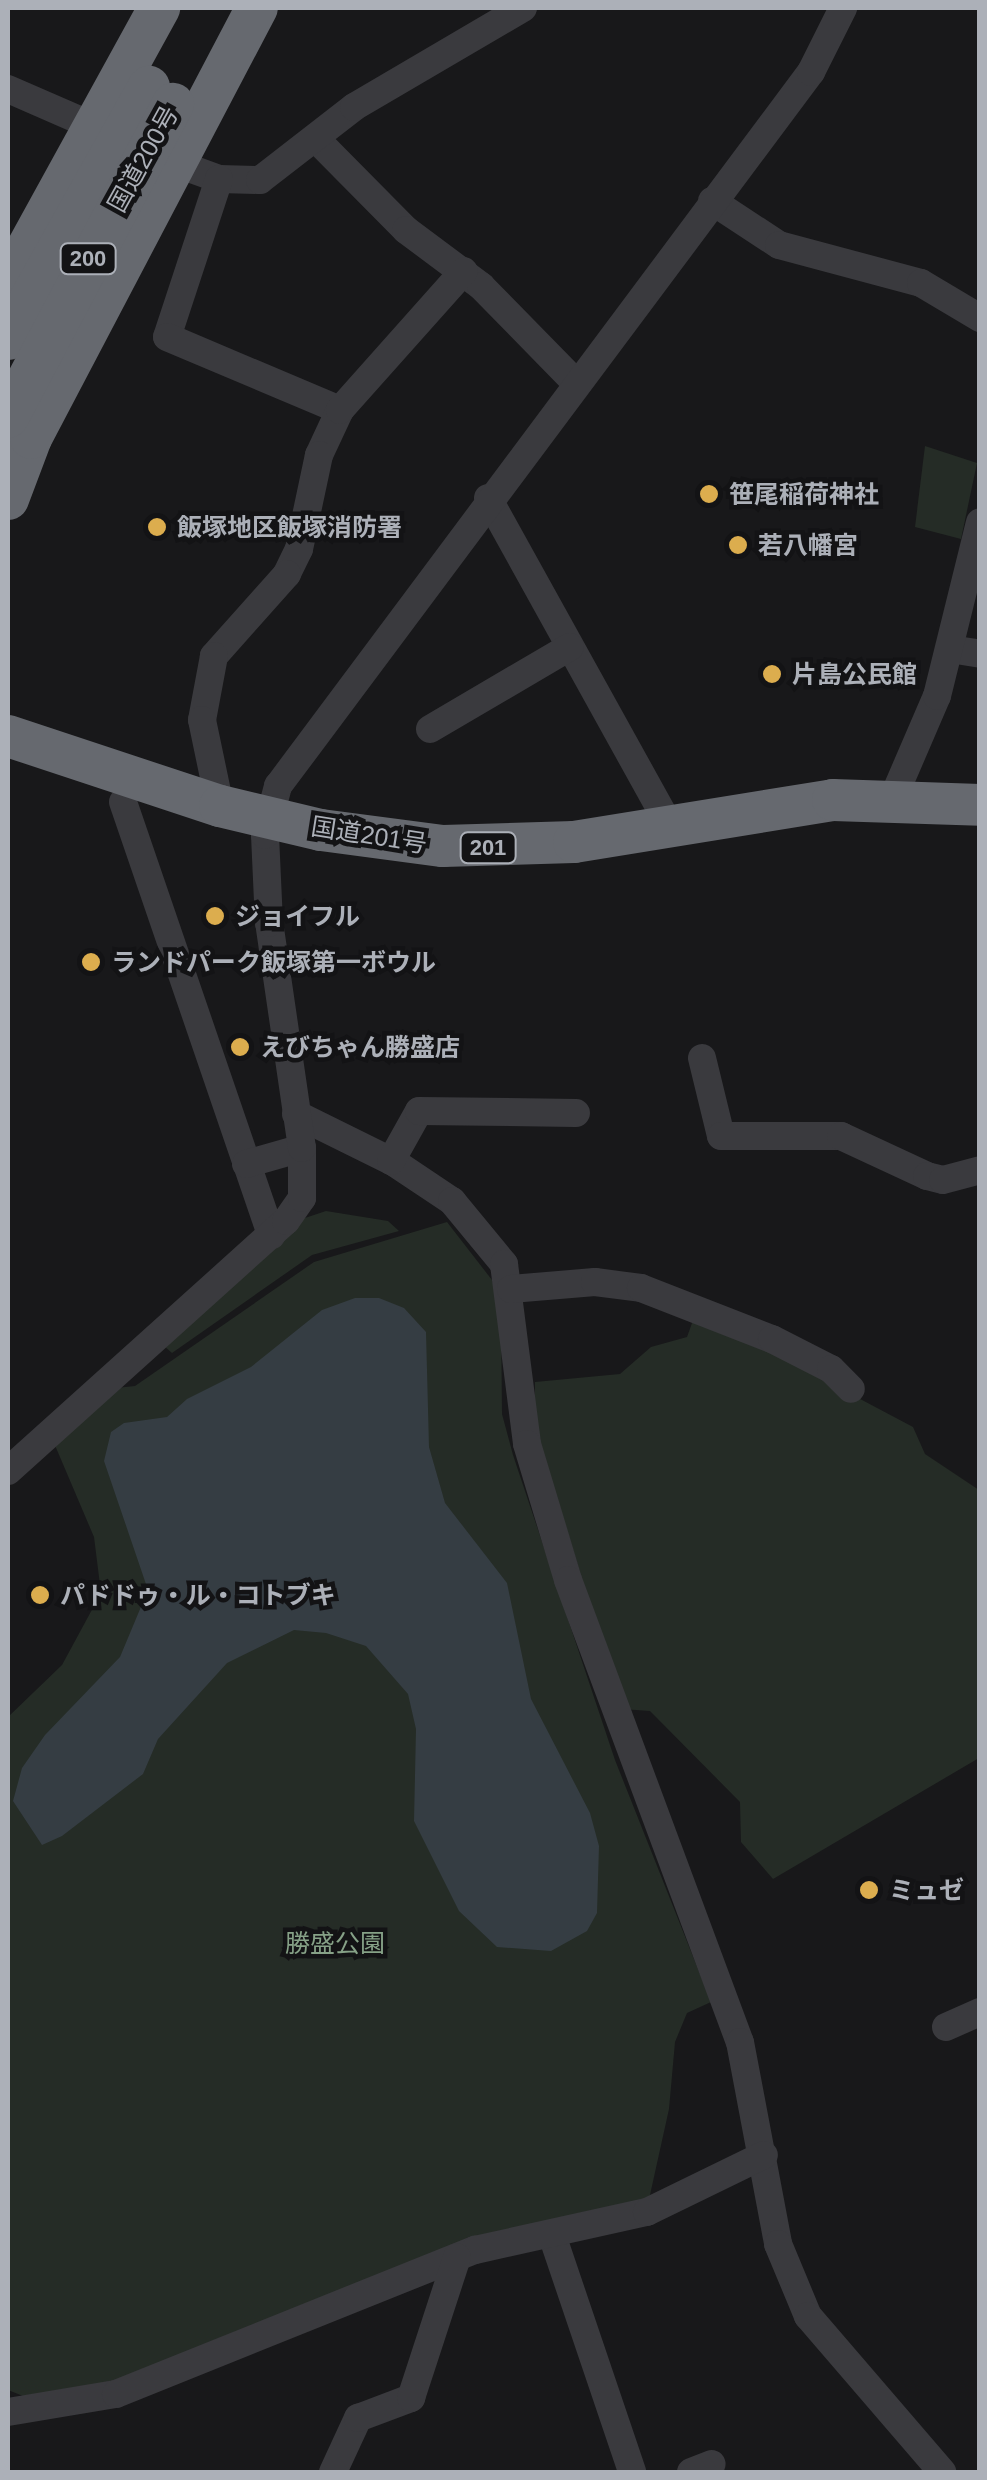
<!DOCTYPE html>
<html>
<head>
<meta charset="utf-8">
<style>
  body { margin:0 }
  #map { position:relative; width:987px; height:2480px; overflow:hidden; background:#18181a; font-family:Arial,"Noto Sans JP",sans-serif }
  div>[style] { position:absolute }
  .green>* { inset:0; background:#252c26 }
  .water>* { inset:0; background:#353d43 }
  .minor>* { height:28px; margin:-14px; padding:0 14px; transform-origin:14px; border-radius:14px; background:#3a3a3e }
  .highway>* { height:42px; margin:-21px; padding:0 21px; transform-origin:21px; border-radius:21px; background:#66696f }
  .highway-bridge>* { height:42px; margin:-21px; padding:0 21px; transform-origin:21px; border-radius:21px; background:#66696f }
  .dots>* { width:28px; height:28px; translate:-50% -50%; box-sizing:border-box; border:5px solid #131315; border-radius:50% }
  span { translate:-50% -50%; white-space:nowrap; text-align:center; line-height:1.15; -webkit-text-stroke:9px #131315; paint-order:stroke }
  .shield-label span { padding:2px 8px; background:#131315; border:2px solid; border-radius:8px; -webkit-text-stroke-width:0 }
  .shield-label { font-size:22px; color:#acb0b8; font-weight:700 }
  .street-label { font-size:25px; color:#acb0b8 }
  .poi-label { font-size:25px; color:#acb0b8; font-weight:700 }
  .left { translate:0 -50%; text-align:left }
  .park-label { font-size:25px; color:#86a187 }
  .frame { position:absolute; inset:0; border:10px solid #acb0b8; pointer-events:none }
</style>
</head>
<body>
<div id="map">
  <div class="green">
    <div style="clip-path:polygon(925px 446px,977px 463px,961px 539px,915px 527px)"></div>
    <div style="clip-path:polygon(326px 1211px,388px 1221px,399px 1231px,312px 1255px,172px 1353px,164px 1346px,305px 1218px)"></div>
    <div style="clip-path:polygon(447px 1222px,492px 1280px,501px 1312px,502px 1414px,513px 1455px,615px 1760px,711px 2002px,687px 2013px,675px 2042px,669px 2109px,648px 2204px,128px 2381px,23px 2396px,8px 2390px,8px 1717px,62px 1665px,101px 1593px,94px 1537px,54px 1443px,116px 1388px,135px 1386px,314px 1262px)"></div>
    <div style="clip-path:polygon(696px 1312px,913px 1427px,925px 1454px,979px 1490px,979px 1758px,773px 1879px,741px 1842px,740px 1802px,650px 1711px,622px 1709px,535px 1426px,535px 1382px,620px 1374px,651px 1347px,687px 1337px)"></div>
  </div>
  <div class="water">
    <div style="clip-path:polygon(355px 1298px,379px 1298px,404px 1308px,426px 1332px,429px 1447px,445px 1503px,507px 1583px,531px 1699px,590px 1813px,599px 1846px,597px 1913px,587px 1931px,551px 1951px,497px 1947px,459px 1911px,414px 1821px,416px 1729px,408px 1694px,366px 1646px,326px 1633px,294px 1630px,227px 1663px,158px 1739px,143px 1774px,62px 1836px,42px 1845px,13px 1801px,22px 1768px,45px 1735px,120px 1657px,148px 1590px,104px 1461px,111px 1432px,124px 1423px,167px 1417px,187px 1399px,251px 1367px,322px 1310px)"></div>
  </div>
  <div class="minor">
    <div style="left:8px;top:89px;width:108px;rotate:23.5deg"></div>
    <div style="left:316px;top:139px;width:128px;rotate:45.3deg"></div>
    <div style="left:406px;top:230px;width:94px;rotate:36.7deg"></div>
    <div style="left:481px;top:286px;width:137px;rotate:45.6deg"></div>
    <div style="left:164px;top:159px;width:59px;rotate:20deg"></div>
    <div style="left:219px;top:179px;width:41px;rotate:1.4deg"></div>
    <div style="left:260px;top:180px;width:119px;rotate:-37.8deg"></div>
    <div style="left:354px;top:107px;width:196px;rotate:-30.4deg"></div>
    <div style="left:219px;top:179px;width:166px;rotate:108.2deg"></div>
    <div style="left:167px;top:337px;width:188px;rotate:22.9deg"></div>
    <div style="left:340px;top:410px;width:50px;rotate:115deg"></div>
    <div style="left:319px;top:455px;width:96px;rotate:102deg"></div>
    <div style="left:299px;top:549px;width:28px;rotate:116deg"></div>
    <div style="left:287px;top:574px;width:110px;rotate:131.7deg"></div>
    <div style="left:214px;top:656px;width:65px;rotate:100.6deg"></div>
    <div style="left:202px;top:720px;width:88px;rotate:78.2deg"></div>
    <div style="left:712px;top:201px;width:80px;rotate:33.3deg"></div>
    <div style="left:779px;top:245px;width:147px;rotate:15deg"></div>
    <div style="left:921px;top:283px;width:69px;rotate:30.7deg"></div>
    <div style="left:340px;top:410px;width:186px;rotate:-48.3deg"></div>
    <div style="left:488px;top:498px;width:375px;rotate:61deg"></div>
    <div style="left:950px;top:649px;width:30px;rotate:9deg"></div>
    <div style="left:430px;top:729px;width:162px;rotate:-30.4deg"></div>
    <div style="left:893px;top:798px;width:111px;rotate:-66.7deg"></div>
    <div style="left:937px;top:696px;width:179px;rotate:-76.1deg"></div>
    <div style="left:123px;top:802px;width:458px;rotate:71.1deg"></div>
    <div style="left:702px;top:1058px;width:80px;rotate:76.3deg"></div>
    <div style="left:721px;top:1136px;width:120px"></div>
    <div style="left:841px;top:1136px;width:95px;rotate:24.9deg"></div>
    <div style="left:927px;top:1176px;width:16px;rotate:14deg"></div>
    <div style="left:943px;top:1180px;width:38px;rotate:-15deg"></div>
    <div style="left:296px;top:1114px;width:110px;rotate:26.3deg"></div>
    <div style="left:395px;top:1163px;width:69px;rotate:33.7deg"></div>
    <div style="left:452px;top:1201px;width:82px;rotate:50.5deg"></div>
    <div style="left:504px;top:1264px;width:181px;rotate:82.7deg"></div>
    <div style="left:527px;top:1444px;width:142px;rotate:73.2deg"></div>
    <div style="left:568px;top:1580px;width:493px;rotate:69.6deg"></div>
    <div style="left:740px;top:2042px;width:206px;rotate:79.3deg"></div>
    <div style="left:778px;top:2244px;width:78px;rotate:67.4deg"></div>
    <div style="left:808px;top:2316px;width:206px;rotate:49.3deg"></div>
    <div style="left:391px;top:1161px;width:57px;rotate:-60.8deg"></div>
    <div style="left:419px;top:1111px;width:157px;rotate:0.7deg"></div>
    <div style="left:246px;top:1164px;width:58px;rotate:-15.9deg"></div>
    <div style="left:511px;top:1289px;width:84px;rotate:-4.8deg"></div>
    <div style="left:595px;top:1282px;width:46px;rotate:7.4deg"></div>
    <div style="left:641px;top:1288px;width:141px;rotate:21.3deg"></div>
    <div style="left:772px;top:1339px;width:66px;rotate:27deg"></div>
    <div style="left:831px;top:1369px;width:28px;rotate:45deg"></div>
    <div style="left:8px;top:1471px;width:374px;rotate:-42deg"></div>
    <div style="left:286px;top:1221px;width:28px;rotate:-55deg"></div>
    <div style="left:302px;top:1198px;width:50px;rotate:-90deg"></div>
    <div style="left:302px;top:1148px;width:227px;rotate:-98.3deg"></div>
    <div style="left:269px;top:923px;width:88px;rotate:-92.6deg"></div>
    <div style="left:265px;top:835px;width:51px;rotate:-75.1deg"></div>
    <div style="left:278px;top:786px;width:891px;rotate:-53.26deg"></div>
    <div style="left:811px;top:72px;width:72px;rotate:-63.4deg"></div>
    <div style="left:946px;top:2027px;width:37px;rotate:-24deg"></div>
    <div style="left:552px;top:2235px;width:250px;rotate:71.3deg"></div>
    <div style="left:8px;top:2412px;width:109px;rotate:-9.5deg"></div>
    <div style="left:116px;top:2394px;width:387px;rotate:-21.9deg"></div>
    <div style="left:475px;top:2250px;width:176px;rotate:-12.5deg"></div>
    <div style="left:647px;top:2212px;width:130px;rotate:-26deg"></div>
    <div style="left:333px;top:2472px;width:60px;rotate:-65.2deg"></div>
    <div style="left:358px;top:2418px;width:57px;rotate:-20.7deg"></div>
    <div style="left:411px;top:2398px;width:148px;rotate:-71.9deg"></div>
    <div style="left:691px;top:2472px;width:22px;rotate:-21deg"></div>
  </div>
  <div class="highway">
    <div style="left:8px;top:283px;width:314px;rotate:-61.2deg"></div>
    <div style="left:8px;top:499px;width:65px;rotate:-69.3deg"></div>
    <div style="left:31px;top:438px;width:486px;rotate:-62.3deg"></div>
    <div style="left:8px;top:736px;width:223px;rotate:18.3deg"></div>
    <div style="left:220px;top:806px;width:104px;rotate:13.4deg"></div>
    <div style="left:321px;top:830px;width:123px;rotate:7.5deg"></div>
    <div style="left:443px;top:846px;width:131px;rotate:-1.7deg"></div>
    <div style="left:574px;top:842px;width:262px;rotate:-9.2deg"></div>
    <div style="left:833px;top:800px;width:147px;rotate:1.9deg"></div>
  </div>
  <div class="highway-bridge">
    <div style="left:8px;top:339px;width:289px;rotate:-60.8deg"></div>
    <div style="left:8px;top:417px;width:354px;rotate:-62.2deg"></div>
  </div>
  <div class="dots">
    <div style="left:709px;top:494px;background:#dcad4e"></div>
    <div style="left:157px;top:527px;background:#dcad4e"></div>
    <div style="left:738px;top:545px;background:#dcad4e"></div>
    <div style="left:772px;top:674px;background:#dcad4e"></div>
    <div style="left:215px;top:916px;background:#dcad4e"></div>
    <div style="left:91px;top:962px;background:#dcad4e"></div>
    <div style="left:240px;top:1047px;background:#dcad4e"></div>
    <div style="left:40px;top:1595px;background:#dcad4e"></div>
    <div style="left:869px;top:1890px;background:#dcad4e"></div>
  </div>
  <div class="shield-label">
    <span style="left:88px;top:259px">200</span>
    <span style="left:488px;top:848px">201</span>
  </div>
  <div class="street-label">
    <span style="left:143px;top:159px;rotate:-61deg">国道200号</span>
    <span style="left:369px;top:835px;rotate:9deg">国道201号</span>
  </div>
  <div class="poi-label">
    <span class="left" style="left:729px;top:494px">笹尾稲荷神社</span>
    <span class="left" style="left:177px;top:527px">飯塚地区飯塚消防署</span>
    <span class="left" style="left:758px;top:545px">若八幡宮</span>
    <span class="left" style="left:792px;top:674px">片島公民館</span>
    <span class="left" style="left:235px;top:916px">ジョイフル</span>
    <span class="left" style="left:111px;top:962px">ランドパーク飯塚第一ボウル</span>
    <span class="left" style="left:260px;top:1047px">えびちゃん勝盛店</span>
    <span class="left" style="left:60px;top:1595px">パドドゥ・ル・コトブキ</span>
    <span class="left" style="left:889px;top:1890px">ミュゼ</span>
  </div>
  <div class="park-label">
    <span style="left:335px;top:1943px">勝盛公園</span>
  </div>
  <div class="frame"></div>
</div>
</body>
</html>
